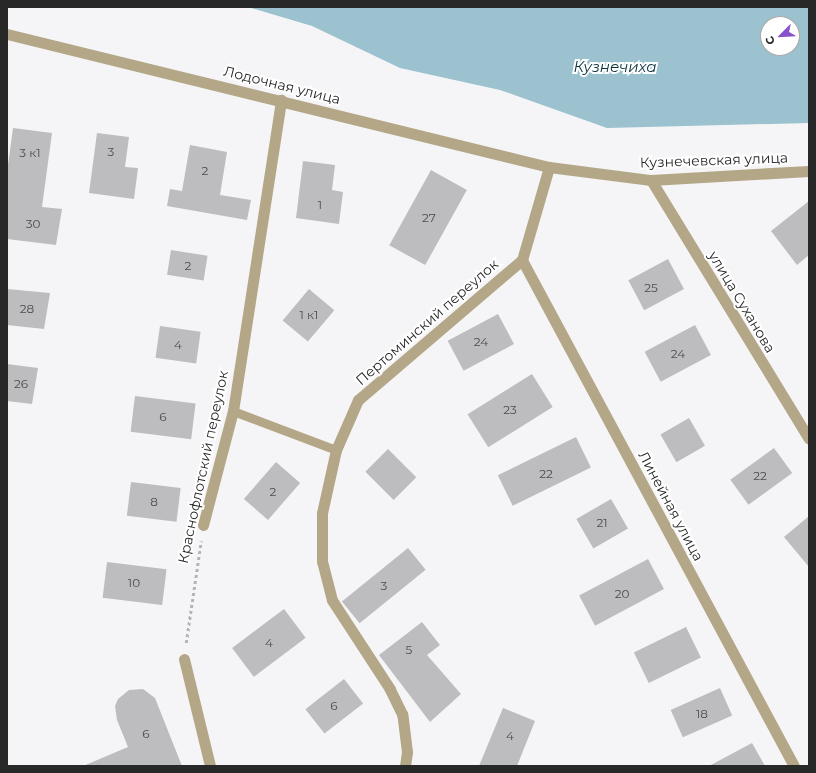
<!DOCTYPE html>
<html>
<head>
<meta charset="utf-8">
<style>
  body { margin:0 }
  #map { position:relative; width:816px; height:773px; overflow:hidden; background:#f5f5f7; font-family:Montserrat,sans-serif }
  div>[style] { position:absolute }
  .water>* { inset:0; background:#9bc2ce }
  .building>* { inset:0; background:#bdbcbe; transform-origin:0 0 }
  .path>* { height:2.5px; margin-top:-1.25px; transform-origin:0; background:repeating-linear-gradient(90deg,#b4b4b6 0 3px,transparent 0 6px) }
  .service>* { height:9px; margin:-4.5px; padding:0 4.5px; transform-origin:4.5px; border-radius:4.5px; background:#b4a787 }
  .minor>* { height:11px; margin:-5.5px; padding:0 5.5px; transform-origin:5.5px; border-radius:5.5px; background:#b4a787 }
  span { translate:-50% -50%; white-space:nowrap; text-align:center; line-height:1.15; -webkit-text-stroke:4px #fff; paint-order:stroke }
  .number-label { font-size:12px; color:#4d4d4e }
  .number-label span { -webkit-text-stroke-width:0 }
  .street-label { font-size:14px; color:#282829 }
  .water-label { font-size:15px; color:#0b313b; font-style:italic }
  .frame { position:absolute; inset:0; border:8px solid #282829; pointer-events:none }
  .north { position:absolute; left:760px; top:16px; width:40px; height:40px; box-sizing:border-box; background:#fff; border:1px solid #a9a9a9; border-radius:50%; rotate:246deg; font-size:11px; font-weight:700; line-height:16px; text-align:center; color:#282829 }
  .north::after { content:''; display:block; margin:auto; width:14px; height:18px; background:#8752ca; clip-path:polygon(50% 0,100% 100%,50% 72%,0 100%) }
</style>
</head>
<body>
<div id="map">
  <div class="water">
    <div style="clip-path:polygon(evenodd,248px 7px,809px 7px,809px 123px,607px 128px,500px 90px,400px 68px,312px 26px,248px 7px,768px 24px,792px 24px,792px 48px,768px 48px,768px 24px)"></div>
  </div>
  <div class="building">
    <div style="clip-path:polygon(13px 128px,52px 133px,42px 207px,62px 209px,56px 245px,7px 239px,7px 172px)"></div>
    <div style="clip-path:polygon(97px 133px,129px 137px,125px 167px,138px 168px,134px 199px,89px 193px)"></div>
    <div style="clip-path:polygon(190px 145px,227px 152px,220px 195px,251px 200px,247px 220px,167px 206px,170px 189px,182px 191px)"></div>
    <div style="clip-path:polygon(303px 161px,335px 165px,332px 190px,343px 192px,339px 224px,296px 218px)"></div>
    <div style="left:431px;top:170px;width:41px;height:86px;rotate:29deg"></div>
    <div style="clip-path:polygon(809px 201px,809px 255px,797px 265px,771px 231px)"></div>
    <div style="left:171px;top:250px;width:37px;height:25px;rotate:9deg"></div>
    <div style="left:668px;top:259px;width:34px;height:45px;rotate:62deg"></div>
    <div style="clip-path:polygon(7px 289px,50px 293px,44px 329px,7px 325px)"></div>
    <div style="left:309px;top:289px;width:33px;height:41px;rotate:40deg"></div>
    <div style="left:498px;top:314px;width:34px;height:57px;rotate:62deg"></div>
    <div style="left:695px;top:325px;width:34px;height:57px;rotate:62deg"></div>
    <div style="left:160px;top:326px;width:41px;height:32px;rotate:8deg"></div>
    <div style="clip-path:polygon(7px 364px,38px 368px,32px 404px,7px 401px)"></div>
    <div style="left:532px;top:374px;width:39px;height:76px;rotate:58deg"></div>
    <div style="left:135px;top:396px;width:61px;height:36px;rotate:7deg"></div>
    <div style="left:689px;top:418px;width:32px;height:33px;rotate:60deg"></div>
    <div style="left:576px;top:437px;width:34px;height:87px;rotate:64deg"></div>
    <div style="left:774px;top:448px;width:31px;height:54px;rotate:54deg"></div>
    <div style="left:388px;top:449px;width:40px;height:32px;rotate:45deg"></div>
    <div style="left:276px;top:462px;width:32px;height:49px;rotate:41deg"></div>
    <div style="left:131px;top:482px;width:50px;height:34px;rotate:7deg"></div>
    <div style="left:611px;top:499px;width:34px;height:40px;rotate:60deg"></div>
    <div style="clip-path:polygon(809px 516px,809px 567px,784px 537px)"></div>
    <div style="left:408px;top:548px;width:28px;height:85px;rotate:51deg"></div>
    <div style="left:648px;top:559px;width:34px;height:78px;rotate:62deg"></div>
    <div style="left:107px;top:562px;width:60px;height:36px;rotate:7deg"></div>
    <div style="left:284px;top:609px;width:36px;height:65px;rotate:53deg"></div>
    <div style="clip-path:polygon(422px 622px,440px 645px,427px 655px,461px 694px,430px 722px,379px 655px)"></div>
    <div style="left:686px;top:627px;width:34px;height:58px;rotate:64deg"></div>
    <div style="left:344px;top:679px;width:31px;height:49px;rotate:52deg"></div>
    <div style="left:720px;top:688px;width:30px;height:54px;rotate:66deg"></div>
    <div style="clip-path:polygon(143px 689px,155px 698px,182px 766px,83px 766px,128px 747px,117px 720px,115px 706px,118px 699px,129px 690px)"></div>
    <div style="clip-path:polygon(503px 708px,535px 721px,517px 766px,479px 766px)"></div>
    <div style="clip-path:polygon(752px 743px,765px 766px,709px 766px)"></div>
  </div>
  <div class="path">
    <div style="left:186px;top:643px;width:103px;rotate:-81.6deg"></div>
  </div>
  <div class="service">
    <div style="left:233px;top:411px;width:110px;rotate:20.7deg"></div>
  </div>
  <div class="minor">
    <div style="left:7px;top:34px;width:558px;rotate:13.79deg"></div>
    <div style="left:549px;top:167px;width:103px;rotate:7.3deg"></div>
    <div style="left:651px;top:180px;width:158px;rotate:-3.3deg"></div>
    <div style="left:651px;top:180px;width:303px;rotate:58.6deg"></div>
    <div style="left:522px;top:260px;width:574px;rotate:61.74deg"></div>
    <div style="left:203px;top:525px;width:118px;rotate:-75.3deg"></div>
    <div style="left:233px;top:411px;width:315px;rotate:-81.2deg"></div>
    <div style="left:184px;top:659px;width:110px;rotate:76.3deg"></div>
    <div style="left:405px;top:766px;width:14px;rotate:-82deg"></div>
    <div style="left:407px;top:752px;width:38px;rotate:-97deg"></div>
    <div style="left:402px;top:714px;width:28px;rotate:-116deg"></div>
    <div style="left:390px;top:689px;width:106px;rotate:-123.1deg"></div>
    <div style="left:332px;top:600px;width:40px;rotate:-104.4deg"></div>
    <div style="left:322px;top:561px;width:48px;rotate:-90deg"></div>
    <div style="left:322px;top:513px;width:65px;rotate:-77.5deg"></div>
    <div style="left:336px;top:450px;width:55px;rotate:-66.3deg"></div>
    <div style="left:358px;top:400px;width:216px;rotate:-40.5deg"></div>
    <div style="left:522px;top:260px;width:97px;rotate:-73.8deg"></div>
  </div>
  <div class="number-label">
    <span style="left:111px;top:152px">3</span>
    <span style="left:30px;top:153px">3 к1</span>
    <span style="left:205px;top:171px">2</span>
    <span style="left:320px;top:205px">1</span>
    <span style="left:429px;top:218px">27</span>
    <span style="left:33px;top:224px">30</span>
    <span style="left:188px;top:266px">2</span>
    <span style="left:651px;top:288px">25</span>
    <span style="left:27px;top:309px">28</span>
    <span style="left:309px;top:315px">1 к1</span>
    <span style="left:481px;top:342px">24</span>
    <span style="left:178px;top:345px">4</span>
    <span style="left:678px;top:354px">24</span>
    <span style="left:21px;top:384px">26</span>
    <span style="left:510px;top:410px">23</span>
    <span style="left:163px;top:417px">6</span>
    <span style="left:546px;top:474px">22</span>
    <span style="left:760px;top:476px">22</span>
    <span style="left:273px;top:492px">2</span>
    <span style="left:154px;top:502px">8</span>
    <span style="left:602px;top:523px">21</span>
    <span style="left:134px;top:583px">10</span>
    <span style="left:384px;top:586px">3</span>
    <span style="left:622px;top:594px">20</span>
    <span style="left:269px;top:643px">4</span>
    <span style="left:409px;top:650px">5</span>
    <span style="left:334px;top:706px">6</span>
    <span style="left:702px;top:714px">18</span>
    <span style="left:146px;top:734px">6</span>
    <span style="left:510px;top:736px">4</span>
  </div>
  <div class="street-label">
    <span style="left:282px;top:85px;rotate:14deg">Лодочная улица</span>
    <span style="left:714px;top:160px;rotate:-2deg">Кузнечевская улица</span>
    <span style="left:742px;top:302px;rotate:59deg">улица Суханова</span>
    <span style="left:427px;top:322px;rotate:-41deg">Пертоминский переулок</span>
    <span style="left:203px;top:467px;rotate:-78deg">Краснофлотский переулок</span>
    <span style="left:671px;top:506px;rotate:62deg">Линейная улица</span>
  </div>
  <div class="water-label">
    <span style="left:615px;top:67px">Кузнечиха</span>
  </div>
  <div class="frame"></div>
  <div class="north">С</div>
</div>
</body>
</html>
